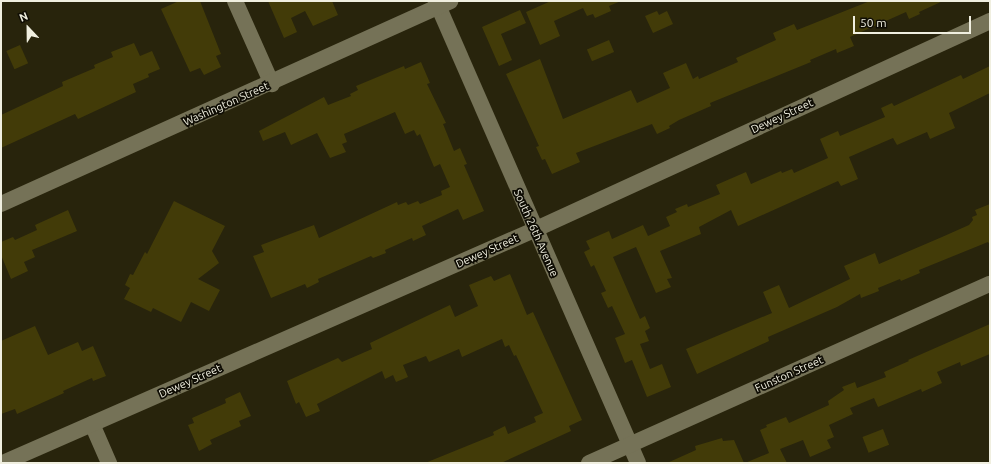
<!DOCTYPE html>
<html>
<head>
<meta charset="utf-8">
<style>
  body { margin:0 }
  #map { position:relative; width:991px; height:464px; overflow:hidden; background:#28240c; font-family:Ubuntu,sans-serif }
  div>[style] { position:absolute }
  .building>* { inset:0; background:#423b08; transform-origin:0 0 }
  .minor>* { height:16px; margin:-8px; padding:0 8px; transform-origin:8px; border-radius:8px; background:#757257 }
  span { translate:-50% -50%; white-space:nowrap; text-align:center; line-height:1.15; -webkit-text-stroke:3.5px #0f0d04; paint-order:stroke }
  .street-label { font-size:11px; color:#f0efe0 }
  .frame { position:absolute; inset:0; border:2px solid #f0efe0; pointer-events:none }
  .north { position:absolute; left:8px; top:8px; width:40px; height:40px; -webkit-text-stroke:3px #0f0d04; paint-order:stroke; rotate:338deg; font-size:11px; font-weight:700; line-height:16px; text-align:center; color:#f0efe0 }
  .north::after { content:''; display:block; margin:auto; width:14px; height:18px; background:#f0efe0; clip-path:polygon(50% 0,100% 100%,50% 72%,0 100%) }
  .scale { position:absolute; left:853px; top:16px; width:118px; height:18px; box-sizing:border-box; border:2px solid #f0efe0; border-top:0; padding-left:5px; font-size:12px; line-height:14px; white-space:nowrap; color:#f0efe0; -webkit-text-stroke:3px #0f0d04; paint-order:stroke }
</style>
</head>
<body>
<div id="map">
  <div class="building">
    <div style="clip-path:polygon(179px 1px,200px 1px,221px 54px,216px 56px,221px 67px,204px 75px,200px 68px,190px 72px,161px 9px)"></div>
    <div style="clip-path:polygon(268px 1px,332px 1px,338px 15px,313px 26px,305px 11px,291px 18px,297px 32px,284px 38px)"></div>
    <div style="clip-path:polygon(551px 1px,621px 1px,609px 6px,611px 11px,595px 18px,593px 14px,587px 16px,583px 8px,554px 21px,560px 36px,540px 45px,526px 12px)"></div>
    <div style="clip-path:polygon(870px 1px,943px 1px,919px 12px,920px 14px,909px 19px,906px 12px,850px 37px,854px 46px,837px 53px,836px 49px,810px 60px,811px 62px,710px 103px,711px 106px,679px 120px,669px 126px,670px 128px,657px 134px,652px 124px,576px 153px,580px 162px,552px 174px,545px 159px,542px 160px,536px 147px,539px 146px,506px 74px,540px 59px,563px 119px,631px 90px,637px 103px,670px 88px,663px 73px,686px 63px,693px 79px,698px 76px,699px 79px,738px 62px,736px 58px,776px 40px,773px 33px,794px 24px,797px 30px)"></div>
    <div style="clip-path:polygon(520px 10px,526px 23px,501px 34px,512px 60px,499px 66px,482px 27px)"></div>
    <div style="clip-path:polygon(657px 11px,659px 15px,667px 11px,673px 24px,653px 33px,645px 16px)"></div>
    <div style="left:609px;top:40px;width:13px;height:24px;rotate:67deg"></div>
    <div style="clip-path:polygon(134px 43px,140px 56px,152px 51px,160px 69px,148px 74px,149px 77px,133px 84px,136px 92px,78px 119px,75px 114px,1px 148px,1px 115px,63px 86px,62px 82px,95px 68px,94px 65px,113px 57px,111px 52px)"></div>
    <div style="left:20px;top:45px;width:20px;height:15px;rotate:66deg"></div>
    <div style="clip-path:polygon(421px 62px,430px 83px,427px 84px,446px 123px,443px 124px,454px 151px,460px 148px,467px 164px,464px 165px,484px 211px,463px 220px,458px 209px,422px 226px,426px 235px,413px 241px,412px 238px,385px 250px,386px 253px,373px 258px,371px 256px,318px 279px,319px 282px,307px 288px,305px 284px,271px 298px,253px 256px,264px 252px,261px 245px,314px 225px,319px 238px,397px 202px,398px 205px,406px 202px,408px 205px,418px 201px,420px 204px,442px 195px,441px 191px,450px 187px,440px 164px,434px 167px,420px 134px,417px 136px,414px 130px,405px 134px,395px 112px,344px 134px,347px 142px,342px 144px,346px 152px,330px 158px,317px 133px,291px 145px,285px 132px,263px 141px,259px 131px,324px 97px,328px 105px,351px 96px,350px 94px,358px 90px,356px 86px,404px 66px,405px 69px)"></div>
    <div style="clip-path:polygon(990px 66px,990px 93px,949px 113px,955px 128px,930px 139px,927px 132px,897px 145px,893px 138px,849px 157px,858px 179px,841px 186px,838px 181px,738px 226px,731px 210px,699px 227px,701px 234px,660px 251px,672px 278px,667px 279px,671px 287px,656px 293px,636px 247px,613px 257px,640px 319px,645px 316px,650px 328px,645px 331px,649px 341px,640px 344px,650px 369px,662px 364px,671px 387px,647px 397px,632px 360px,625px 363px,615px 338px,625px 334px,612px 306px,608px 308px,601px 293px,606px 291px,594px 265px,591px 267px,584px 252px,590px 249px,586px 241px,609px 231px,612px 239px,643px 225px,648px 236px,670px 226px,666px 217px,677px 212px,675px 209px,687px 204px,688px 207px,720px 194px,716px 185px,746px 172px,751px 184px,781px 171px,782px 173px,792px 169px,794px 173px,828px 158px,820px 139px,838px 131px,840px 136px,885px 117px,881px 108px,892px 103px,894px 106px,961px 75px,963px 79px)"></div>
    <div style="clip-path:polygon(174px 201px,225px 226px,212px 251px,219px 263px,198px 279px,220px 290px,209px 311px,191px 302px,181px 322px,153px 308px,151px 312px,124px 299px,130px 288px,125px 285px,130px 274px,133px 275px,145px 252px,147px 254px)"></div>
    <div style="clip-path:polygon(990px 204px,990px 245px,988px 242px,919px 270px,920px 273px,901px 281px,900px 279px,878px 288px,879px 291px,861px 298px,860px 294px,837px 307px,768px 337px,769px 341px,697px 374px,686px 349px,772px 313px,763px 292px,779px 285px,789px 308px,850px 279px,844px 266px,875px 253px,879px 264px,942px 237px,969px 225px,973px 220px,972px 217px,977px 215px,975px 210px)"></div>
    <div style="clip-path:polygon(68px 210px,77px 231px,32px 250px,35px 257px,24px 262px,28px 271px,11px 279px,1px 255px,1px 242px,13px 237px,15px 240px,37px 230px,35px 225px)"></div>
    <div style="clip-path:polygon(510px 274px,527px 315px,533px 312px,582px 420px,569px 426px,571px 431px,501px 463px,425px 463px,494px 435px,493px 432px,505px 426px,508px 434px,536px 422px,534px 417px,543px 413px,516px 355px,514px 356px,509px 345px,505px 347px,502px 339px,462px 357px,459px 349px,429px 362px,426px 356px,403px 365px,408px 377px,396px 382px,393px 375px,385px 379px,382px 371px,317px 404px,320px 411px,306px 417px,299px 402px,296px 404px,287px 381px,338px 358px,342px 362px,372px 349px,370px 343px,450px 305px,455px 317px,478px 306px,469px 285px,491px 276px,494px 281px)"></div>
    <div style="clip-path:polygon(990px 324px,990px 354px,961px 366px,960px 362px,937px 372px,942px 383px,922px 392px,921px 389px,878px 407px,874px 398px,850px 408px,853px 414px,829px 425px,834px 437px,827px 440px,831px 448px,810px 457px,803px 440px,780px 449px,787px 463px,745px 463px,769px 453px,760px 430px,767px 427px,766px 425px,786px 417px,789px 423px,829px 405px,828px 401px,844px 390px,842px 387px,855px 382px,857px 388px,886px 377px,884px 372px,909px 361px,908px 360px)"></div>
    <div style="clip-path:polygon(35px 326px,48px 355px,78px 342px,82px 351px,93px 346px,106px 376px,93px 381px,92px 378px,63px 391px,64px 393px,17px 414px,15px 409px,1px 414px,1px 341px)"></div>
    <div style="clip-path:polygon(240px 392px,251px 416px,239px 421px,241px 426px,210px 440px,212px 444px,199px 451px,188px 425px,194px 423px,192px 418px,226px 403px,225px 399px)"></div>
    <div style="left:883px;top:429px;width:17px;height:22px;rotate:69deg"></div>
    <div style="clip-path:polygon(722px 438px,723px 441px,734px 440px,744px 463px,667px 463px,696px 450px,695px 446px)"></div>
  </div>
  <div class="minor">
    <div style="left:235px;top:1px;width:91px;rotate:66deg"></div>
    <div style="left:436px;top:1px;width:504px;rotate:66.38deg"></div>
    <div style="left:1px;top:204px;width:493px;rotate:-24.3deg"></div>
    <div style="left:92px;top:424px;width:43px;rotate:66.4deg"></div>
    <div style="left:3px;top:463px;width:580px;rotate:-23.69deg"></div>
    <div style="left:534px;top:230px;width:502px;rotate:-24.62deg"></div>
    <div style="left:589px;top:463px;width:439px;rotate:-24.1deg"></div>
  </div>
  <div class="street-label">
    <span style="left:226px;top:104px;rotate:-24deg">Washington Street</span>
    <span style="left:782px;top:116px;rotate:-25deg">Dewey Street</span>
    <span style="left:536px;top:233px;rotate:66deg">South 26th Avenue</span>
    <span style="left:487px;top:251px;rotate:-24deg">Dewey Street</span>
    <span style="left:789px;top:374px;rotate:-24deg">Funston Street</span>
    <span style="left:190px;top:381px;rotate:-24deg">Dewey Street</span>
  </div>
  <div class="frame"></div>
  <div class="north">N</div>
  <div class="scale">50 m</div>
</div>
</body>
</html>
